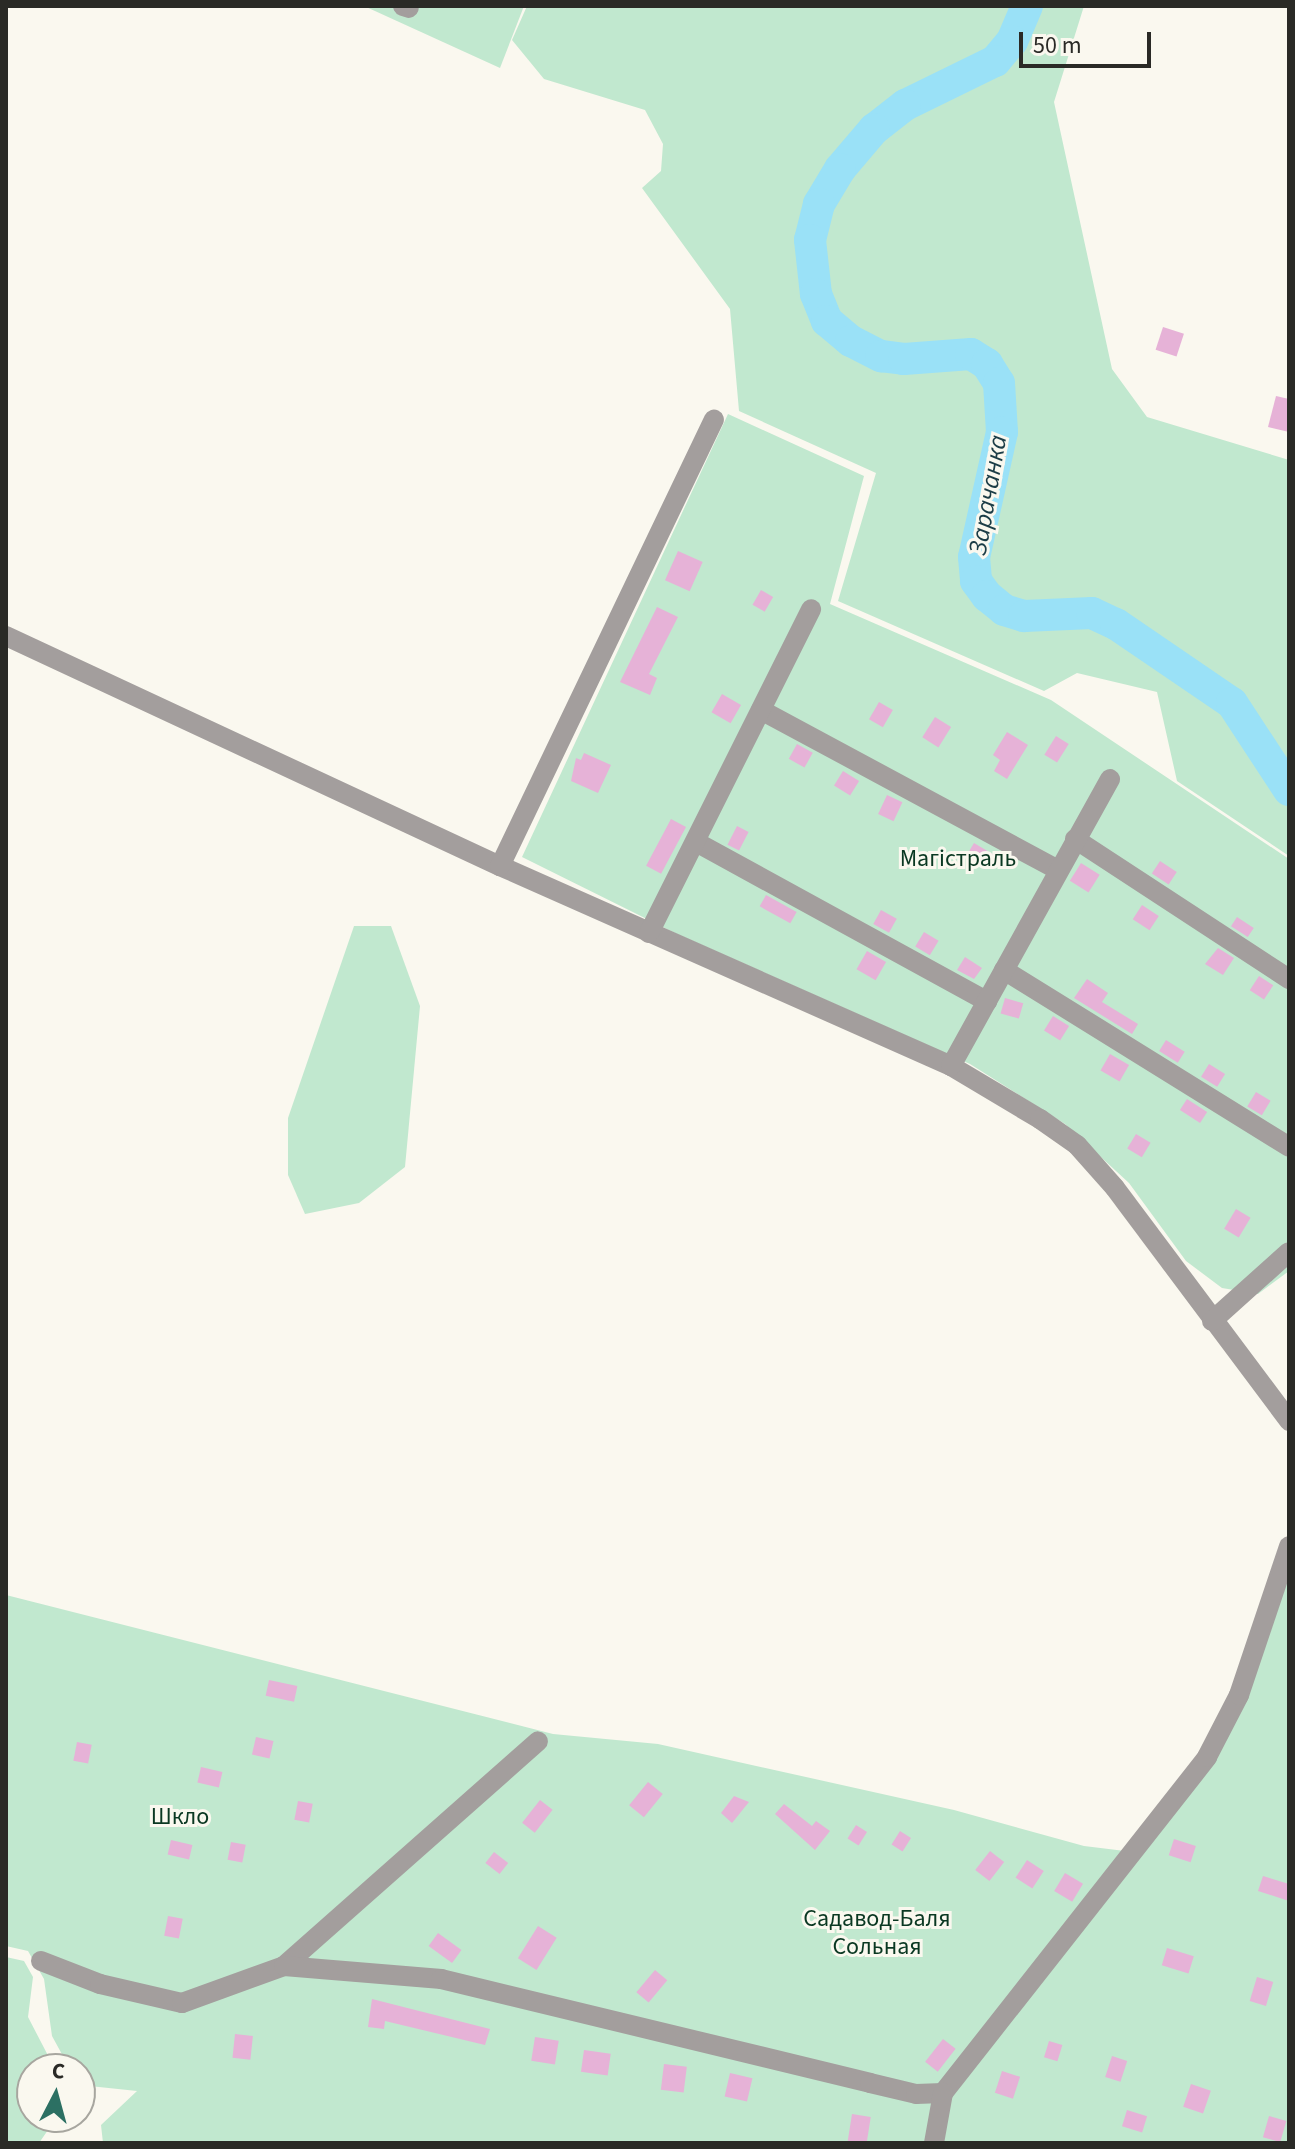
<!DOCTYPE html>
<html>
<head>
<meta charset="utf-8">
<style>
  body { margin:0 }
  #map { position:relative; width:1295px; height:2149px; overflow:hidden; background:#faf8ef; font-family:"Source Sans 3",sans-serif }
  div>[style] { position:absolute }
  .green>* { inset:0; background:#c1e8cf }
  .river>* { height:32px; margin:-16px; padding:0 16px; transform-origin:16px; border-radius:16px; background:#9ae1f7 }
  .building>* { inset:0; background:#e6b2d7; transform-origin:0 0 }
  .minor>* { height:20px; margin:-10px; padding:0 10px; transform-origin:10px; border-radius:10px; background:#a39e9d }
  span { translate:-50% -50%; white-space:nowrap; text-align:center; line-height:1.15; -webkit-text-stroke:6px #faf8ef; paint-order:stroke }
  .park-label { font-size:24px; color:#0a3822 }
  .water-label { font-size:26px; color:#1b3c46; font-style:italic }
  .frame { position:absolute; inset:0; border:8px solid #2a2a26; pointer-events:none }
  .north { position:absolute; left:16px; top:2053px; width:80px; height:80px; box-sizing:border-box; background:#faf8ef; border:2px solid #a7a69f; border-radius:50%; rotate:6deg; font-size:22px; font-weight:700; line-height:32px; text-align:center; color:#2a2a26 }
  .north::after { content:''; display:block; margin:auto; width:28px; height:36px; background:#2c7063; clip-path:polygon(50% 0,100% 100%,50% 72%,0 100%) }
  .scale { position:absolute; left:1019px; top:32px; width:132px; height:36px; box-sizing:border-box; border:4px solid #2a2a26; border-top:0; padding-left:10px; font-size:24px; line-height:28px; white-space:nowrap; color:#2a2a26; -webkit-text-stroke:6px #faf8ef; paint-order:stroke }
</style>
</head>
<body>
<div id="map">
  <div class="green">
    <div style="clip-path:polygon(364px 6px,524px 6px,500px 68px)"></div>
    <div style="clip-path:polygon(527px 6px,1084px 6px,1054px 102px,1112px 369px,1147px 417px,1289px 460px,1289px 856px,1177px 781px,1157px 692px,1077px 673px,1044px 691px,838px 601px,876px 473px,739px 411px,730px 309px,642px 188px,661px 171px,663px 144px,645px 110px,544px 79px,512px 40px)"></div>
    <div style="clip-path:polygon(728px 414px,864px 476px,830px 604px,1051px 700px,1289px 859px,1289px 1271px,1258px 1294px,1222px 1288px,1186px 1261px,1129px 1183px,1065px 1124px,970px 1064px,677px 934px,522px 857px)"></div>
    <div style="clip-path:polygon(354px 926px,391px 926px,420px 1006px,405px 1167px,359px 1203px,305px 1214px,288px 1175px,288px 1118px)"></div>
    <div style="clip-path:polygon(1289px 1576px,1289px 2143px,103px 2143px,101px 2125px,137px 2091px,80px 2085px,80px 2069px,70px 2069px,52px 2036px,44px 1979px,28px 1951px,6px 1946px,6px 1595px,553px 1734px,658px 1744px,954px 1810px,1084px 1846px,1125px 1851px,1249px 1688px)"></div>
    <div style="clip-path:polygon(6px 1957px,24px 1961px,33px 1977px,28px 2017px,55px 2069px,32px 2069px,32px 2117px,57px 2117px,39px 2143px,6px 2143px)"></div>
  </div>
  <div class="river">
    <div style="left:1027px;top:6px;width:38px;rotate:113deg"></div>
    <div style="left:1012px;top:41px;width:26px;rotate:130deg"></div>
    <div style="left:995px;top:61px;width:100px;rotate:153.9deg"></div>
    <div style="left:905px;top:105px;width:39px;rotate:142deg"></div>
    <div style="left:874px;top:129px;width:52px;rotate:130.4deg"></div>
    <div style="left:840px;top:169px;width:41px;rotate:121deg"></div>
    <div style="left:819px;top:204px;width:37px;rotate:104deg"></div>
    <div style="left:810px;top:240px;width:54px;rotate:83.7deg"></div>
    <div style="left:816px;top:294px;width:29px;rotate:68deg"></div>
    <div style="left:827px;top:321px;width:31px;rotate:40deg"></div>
    <div style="left:851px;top:341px;width:34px;rotate:27deg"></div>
    <div style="left:881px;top:356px;width:23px;rotate:7deg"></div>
    <div style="left:904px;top:359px;width:67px;rotate:-4.3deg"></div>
    <div style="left:971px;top:354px;width:19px;rotate:32deg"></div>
    <div style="left:987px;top:364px;width:22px;rotate:58deg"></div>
    <div style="left:999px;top:383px;width:49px;rotate:86.5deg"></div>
    <div style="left:1002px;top:432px;width:128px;rotate:102.6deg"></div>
    <div style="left:974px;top:557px;width:24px;rotate:85deg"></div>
    <div style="left:976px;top:581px;width:19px;rotate:54deg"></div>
    <div style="left:987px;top:596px;width:22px;rotate:39deg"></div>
    <div style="left:1004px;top:610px;width:21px;rotate:17deg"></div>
    <div style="left:1024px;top:616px;width:68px;rotate:-2.5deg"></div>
    <div style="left:1092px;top:613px;width:26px;rotate:25deg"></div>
    <div style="left:1116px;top:624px;width:140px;rotate:34.3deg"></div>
    <div style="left:1232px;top:703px;width:104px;rotate:56.8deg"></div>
  </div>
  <div class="building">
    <div style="left:1163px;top:327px;width:22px;height:24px;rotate:18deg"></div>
    <div style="clip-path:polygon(1276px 396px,1289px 399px,1289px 432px,1268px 427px)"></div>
    <div style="left:678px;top:551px;width:27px;height:32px;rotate:24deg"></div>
    <div style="left:761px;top:590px;width:14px;height:17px;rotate:30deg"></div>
    <div style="clip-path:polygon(657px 607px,678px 617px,649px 674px,657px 678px,650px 695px,620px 682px)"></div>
    <div style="left:722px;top:694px;width:22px;height:21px;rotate:30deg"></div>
    <div style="left:879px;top:702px;width:16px;height:20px;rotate:30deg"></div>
    <div style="left:935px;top:717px;width:19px;height:24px;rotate:32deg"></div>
    <div style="clip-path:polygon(1007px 732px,1028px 745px,1007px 779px,994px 771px,1000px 760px,993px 755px)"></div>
    <div style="left:1056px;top:736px;width:15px;height:22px;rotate:32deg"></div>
    <div style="left:797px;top:744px;width:18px;height:17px;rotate:29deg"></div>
    <div style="clip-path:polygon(584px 753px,611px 765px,598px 793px,571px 781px,576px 758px,581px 760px)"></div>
    <div style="left:843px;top:771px;width:19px;height:17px;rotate:32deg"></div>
    <div style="left:887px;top:795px;width:17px;height:21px;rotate:25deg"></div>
    <div style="left:671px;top:819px;width:17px;height:53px;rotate:28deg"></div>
    <div style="left:737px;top:826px;width:13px;height:21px;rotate:27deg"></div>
    <div style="left:974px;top:843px;width:23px;height:17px;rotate:31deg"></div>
    <div style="left:1160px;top:861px;width:20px;height:15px;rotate:33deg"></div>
    <div style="left:1081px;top:863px;width:22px;height:21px;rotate:32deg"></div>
    <div style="left:766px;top:895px;width:35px;height:13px;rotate:29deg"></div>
    <div style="left:1142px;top:905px;width:20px;height:17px;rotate:33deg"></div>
    <div style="left:881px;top:910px;width:18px;height:16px;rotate:29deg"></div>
    <div style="left:1237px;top:917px;width:20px;height:11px;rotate:33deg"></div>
    <div style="left:924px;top:932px;width:17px;height:17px;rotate:31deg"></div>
    <div style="clip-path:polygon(1218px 948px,1234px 958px,1223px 975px,1205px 964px)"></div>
    <div style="left:867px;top:951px;width:22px;height:21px;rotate:30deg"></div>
    <div style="clip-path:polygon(965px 957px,982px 968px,974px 979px,957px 970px)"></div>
    <div style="left:1259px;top:976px;width:17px;height:17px;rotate:33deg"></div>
    <div style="clip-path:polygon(1087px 979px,1108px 993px,1102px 1002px,1138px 1024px,1132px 1034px,1074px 998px)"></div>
    <div style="left:1005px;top:998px;width:19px;height:16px;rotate:16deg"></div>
    <div style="left:1053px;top:1016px;width:19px;height:17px;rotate:32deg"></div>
    <div style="left:1166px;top:1040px;width:22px;height:13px;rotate:32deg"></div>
    <div style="left:1110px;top:1054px;width:22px;height:19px;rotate:30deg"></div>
    <div style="left:1209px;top:1064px;width:19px;height:15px;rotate:32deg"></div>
    <div style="left:1256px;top:1092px;width:17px;height:17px;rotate:31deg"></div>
    <div style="left:1187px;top:1099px;width:24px;height:13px;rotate:33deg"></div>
    <div style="left:1136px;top:1134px;width:17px;height:17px;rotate:31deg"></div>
    <div style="left:1236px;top:1209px;width:17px;height:23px;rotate:31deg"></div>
    <div style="left:269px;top:1680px;width:29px;height:16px;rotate:12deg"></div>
    <div style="left:256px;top:1737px;width:18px;height:18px;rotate:13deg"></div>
    <div style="left:77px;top:1742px;width:15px;height:19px;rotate:11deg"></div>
    <div style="left:201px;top:1767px;width:22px;height:16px;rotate:13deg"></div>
    <div style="left:648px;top:1782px;width:19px;height:30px;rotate:39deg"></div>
    <div style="clip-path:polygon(734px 1796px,749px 1802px,732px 1823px,721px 1813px)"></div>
    <div style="left:540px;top:1800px;width:16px;height:29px;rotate:38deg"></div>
    <div style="left:298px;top:1801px;width:15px;height:19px;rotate:11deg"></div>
    <div style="clip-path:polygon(784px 1804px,812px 1826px,816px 1821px,830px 1831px,815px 1850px,775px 1814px)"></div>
    <div style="left:856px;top:1825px;width:13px;height:16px;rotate:32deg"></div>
    <div style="left:900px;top:1831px;width:13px;height:16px;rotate:32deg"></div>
    <div style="left:1174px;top:1839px;width:23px;height:17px;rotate:18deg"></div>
    <div style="left:171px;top:1840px;width:22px;height:15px;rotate:13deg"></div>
    <div style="left:231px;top:1842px;width:15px;height:18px;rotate:11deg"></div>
    <div style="left:990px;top:1851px;width:18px;height:24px;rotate:38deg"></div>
    <div style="left:494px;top:1852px;width:18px;height:14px;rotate:38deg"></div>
    <div style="left:1027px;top:1860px;width:20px;height:21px;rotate:33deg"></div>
    <div style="left:1065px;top:1873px;width:21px;height:21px;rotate:31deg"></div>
    <div style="clip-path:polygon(1263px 1876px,1289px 1884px,1289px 1901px,1258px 1891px)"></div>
    <div style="left:168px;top:1916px;width:15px;height:20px;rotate:11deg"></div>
    <div style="left:538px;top:1926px;width:22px;height:38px;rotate:32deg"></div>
    <div style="left:438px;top:1933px;width:29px;height:16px;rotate:36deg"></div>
    <div style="left:1167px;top:1948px;width:28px;height:18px;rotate:17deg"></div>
    <div style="left:655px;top:1970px;width:16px;height:29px;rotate:40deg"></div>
    <div style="left:1257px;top:1977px;width:17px;height:25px;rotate:17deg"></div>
    <div style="clip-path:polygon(372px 1999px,490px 2029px,485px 2045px,385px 2021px,384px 2029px,368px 2027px)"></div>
    <div style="left:235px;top:2034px;width:18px;height:24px;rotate:6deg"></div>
    <div style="left:535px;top:2037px;width:24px;height:24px;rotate:9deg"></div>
    <div style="left:943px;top:2039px;width:16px;height:29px;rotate:38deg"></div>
    <div style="left:1049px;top:2041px;width:14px;height:17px;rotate:17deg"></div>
    <div style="left:584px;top:2050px;width:27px;height:22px;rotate:8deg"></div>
    <div style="left:1112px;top:2056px;width:16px;height:22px;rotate:18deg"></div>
    <div style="left:664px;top:2064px;width:23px;height:26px;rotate:7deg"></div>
    <div style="left:1002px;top:2071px;width:19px;height:23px;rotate:18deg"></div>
    <div style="left:730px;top:2073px;width:23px;height:24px;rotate:13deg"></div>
    <div style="left:1191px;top:2084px;width:21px;height:24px;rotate:19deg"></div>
    <div style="left:1127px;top:2110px;width:21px;height:17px;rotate:17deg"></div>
    <div style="left:852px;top:2114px;width:19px;height:27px;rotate:9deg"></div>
    <div style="left:1269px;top:2116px;width:18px;height:22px;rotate:16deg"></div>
  </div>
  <div class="minor">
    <div style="left:403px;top:6px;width:6px;rotate:18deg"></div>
    <div style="left:6px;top:636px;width:545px;rotate:24.97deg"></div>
    <div style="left:500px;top:866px;width:493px;rotate:23.9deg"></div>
    <div style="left:951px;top:1066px;width:104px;rotate:30.8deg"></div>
    <div style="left:1040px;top:1119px;width:45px;rotate:35.1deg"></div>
    <div style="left:1077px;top:1145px;width:57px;rotate:48.5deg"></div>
    <div style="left:1115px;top:1188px;width:291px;rotate:53.2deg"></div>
    <div style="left:761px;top:710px;width:337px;rotate:28.3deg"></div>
    <div style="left:1075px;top:839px;width:256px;rotate:33.2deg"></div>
    <div style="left:696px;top:842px;width:332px;rotate:28.7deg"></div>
    <div style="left:500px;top:866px;width:495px;rotate:-64.4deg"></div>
    <div style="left:649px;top:933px;width:362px;rotate:-63.4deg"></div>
    <div style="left:1004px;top:970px;width:335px;rotate:31.8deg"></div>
    <div style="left:951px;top:1066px;width:328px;rotate:-61deg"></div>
    <div style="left:1212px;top:1321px;width:103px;rotate:-41.9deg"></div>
    <div style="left:41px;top:1961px;width:63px;rotate:21.3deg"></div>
    <div style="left:100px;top:1984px;width:84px;rotate:13deg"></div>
    <div style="left:182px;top:2003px;width:109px;rotate:-19.9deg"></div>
    <div style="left:284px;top:1966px;width:339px;rotate:-41.5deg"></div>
    <div style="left:284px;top:1966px;width:158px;rotate:4.7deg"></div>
    <div style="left:441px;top:1979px;width:441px;rotate:13.6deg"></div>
    <div style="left:870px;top:2083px;width:47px;rotate:13.4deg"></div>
    <div style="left:916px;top:2094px;width:27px;rotate:-2deg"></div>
    <div style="left:943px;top:2093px;width:427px;rotate:-51.8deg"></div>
    <div style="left:1207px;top:1757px;width:70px;rotate:-62.7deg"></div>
    <div style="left:1239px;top:1695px;width:157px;rotate:-71.4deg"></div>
    <div style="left:934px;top:2143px;width:51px;rotate:-79.8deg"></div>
  </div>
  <div class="park-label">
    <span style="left:958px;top:859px">Магістраль</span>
    <span style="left:180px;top:1817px">Шкло</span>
    <span style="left:877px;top:1933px">Садавод-Баля<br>Сольная</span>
  </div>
  <div class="water-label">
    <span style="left:988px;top:495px;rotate:-80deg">Зарачанка</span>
  </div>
  <div class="frame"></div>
  <div class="north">С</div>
  <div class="scale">50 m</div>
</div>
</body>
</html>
